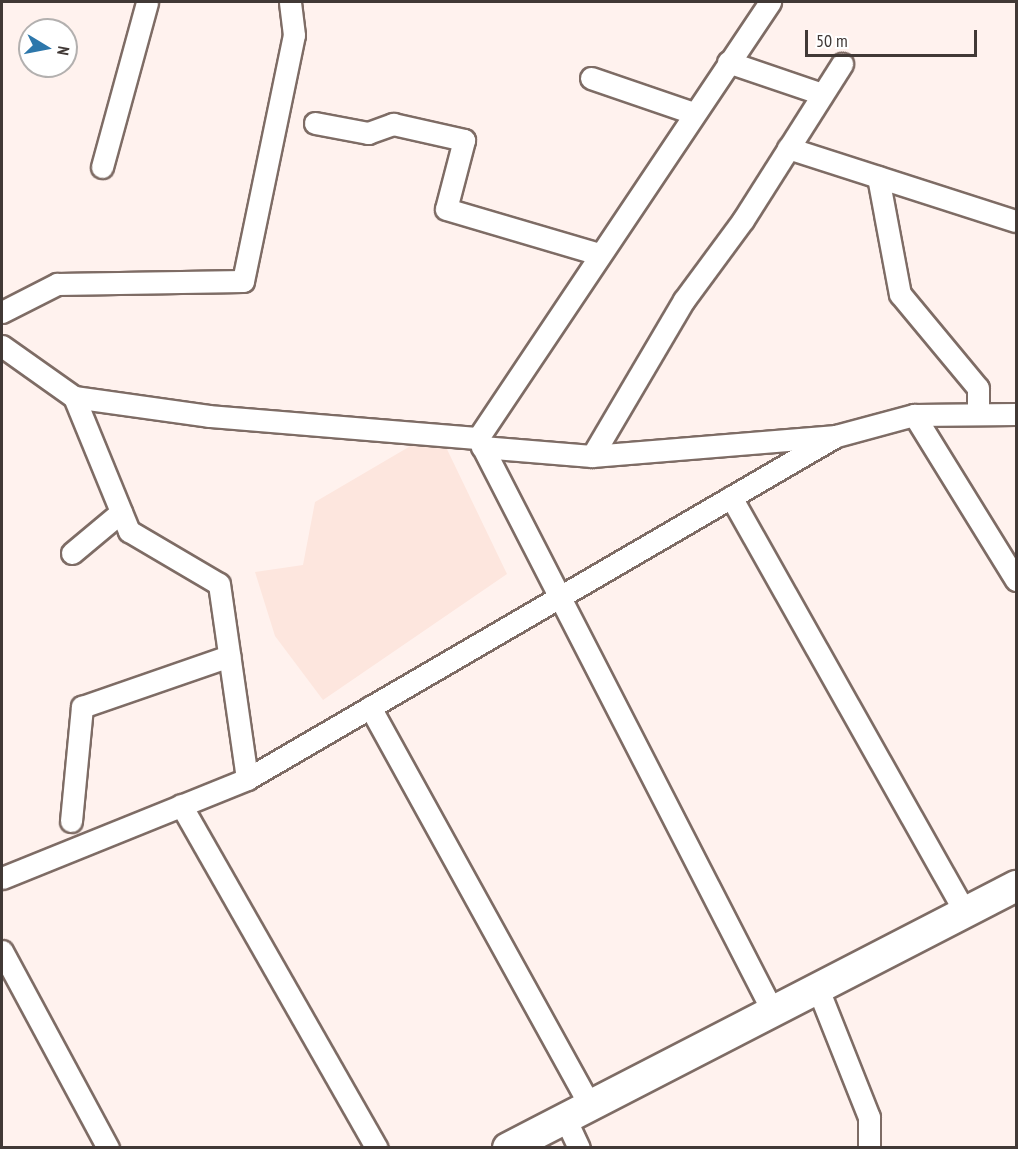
<!DOCTYPE html>
<html>
<head>
<meta charset="utf-8">
<style>
  body { margin:0 }
  #map { position:relative; width:1018px; height:1149px; overflow:hidden; background:#fff2ee; font-family:"PT Sans Narrow",sans-serif }
  div>[style] { position:absolute }
  .built>* { inset:0; background:#fde6de }
  .roads { filter:drop-shadow(2px 0 #7e6c65) drop-shadow(-2px 0 #7e6c65) drop-shadow(0 2px #7e6c65) drop-shadow(0 -2px #7e6c65) }
  .minor>* { height:21px; margin:-10.5px; padding:0 10.5px; transform-origin:10.5px; border-radius:10.5px; background:#fff }
  .secondary>* { height:30px; margin:-15px; padding:0 15px; transform-origin:15px; border-radius:15px; background:#fff }
  span { translate:-50% -50%; white-space:nowrap; text-align:center; line-height:1.15; -webkit-text-stroke:6px #fff; paint-order:stroke }
  .frame { position:absolute; inset:0; border:3px solid #413936; pointer-events:none }
  .north { position:absolute; left:18px; top:18px; width:60px; height:60px; box-sizing:border-box; background:#fff; border:2px solid #b3b0af; border-radius:50%; rotate:100deg; font-size:16px; font-weight:700; line-height:24px; text-align:center; color:#413936 }
  .north::after { content:''; display:block; margin:auto; width:21px; height:27px; background:#2d77ab; clip-path:polygon(50% 0,100% 100%,50% 72%,0 100%) }
  .scale { position:absolute; left:805px; top:30px; width:172px; height:27px; box-sizing:border-box; border:3px solid #413936; border-top:0; padding-left:8px; font-size:18px; line-height:21px; white-space:nowrap; color:#413936; -webkit-text-stroke:4px #fff; paint-order:stroke }
</style>
</head>
<body>
<div id="map">
  <div class="built">
    <div style="clip-path:polygon(419px 441px,444px 443px,507px 574px,323px 700px,275px 636px,255px 572px,303px 565px,315px 502px)"></div>
  </div>
  <div class="roads">
    <div class="minor">
      <div style="left:728px;top:62px;width:99px;rotate:18.8deg"></div>
      <div style="left:591px;top:78px;width:108px;rotate:18.9deg"></div>
      <div style="left:315px;top:123px;width:54px;rotate:10.7deg"></div>
      <div style="left:368px;top:133px;width:27px;rotate:-20deg"></div>
      <div style="left:393px;top:124px;width:73px;rotate:12.7deg"></div>
      <div style="left:464px;top:140px;width:71px;rotate:104.6deg"></div>
      <div style="left:446px;top:209px;width:159px;rotate:16.4deg"></div>
      <div style="left:788px;top:148px;width:239px;rotate:17.8deg"></div>
      <div style="left:102px;top:167px;width:171px;rotate:-74.7deg"></div>
      <div style="left:878px;top:177px;width:119px;rotate:79.4deg"></div>
      <div style="left:900px;top:294px;width:122px;rotate:50.3deg"></div>
      <div style="left:978px;top:388px;width:26px;rotate:90deg"></div>
      <div style="left:2px;top:312px;width:62px;rotate:-27deg"></div>
      <div style="left:57px;top:284px;width:186px;rotate:-0.9deg"></div>
      <div style="left:243px;top:281px;width:251px;rotate:-78.3deg"></div>
      <div style="left:294px;top:35px;width:33px;rotate:-97deg"></div>
      <div style="left:2px;top:346px;width:88px;rotate:35.3deg"></div>
      <div style="left:74px;top:397px;width:136px;rotate:8deg"></div>
      <div style="left:209px;top:416px;width:270px;rotate:4.7deg"></div>
      <div style="left:74px;top:397px;width:145px;rotate:67.7deg"></div>
      <div style="left:129px;top:531px;width:104px;rotate:30.5deg"></div>
      <div style="left:219px;top:584px;width:197px;rotate:81.8deg"></div>
      <div style="left:914px;top:415px;width:194px;rotate:58.3deg"></div>
      <div style="left:478px;top:438px;width:645px;rotate:62.8deg"></div>
      <div style="left:478px;top:438px;width:525px;rotate:-56.19deg"></div>
      <div style="left:482px;top:447px;width:110px;rotate:4.7deg"></div>
      <div style="left:592px;top:456px;width:245px;rotate:-4.7deg"></div>
      <div style="left:836px;top:436px;width:81px;rotate:-15.1deg"></div>
      <div style="left:914px;top:415px;width:102px;rotate:-0.6deg"></div>
      <div style="left:592px;top:456px;width:181px;rotate:-59.5deg"></div>
      <div style="left:684px;top:300px;width:99px;rotate:-53.6deg"></div>
      <div style="left:743px;top:220px;width:185px;rotate:-57.6deg"></div>
      <div style="left:731px;top:497px;width:477px;rotate:60.6deg"></div>
      <div style="left:72px;top:553px;width:64px;rotate:-39.9deg"></div>
      <div style="left:370px;top:707px;width:455px;rotate:61.1deg"></div>
      <div style="left:181px;top:805px;width:395px;rotate:60.3deg"></div>
      <div style="left:71px;top:821px;width:115px;rotate:-84.5deg"></div>
      <div style="left:82px;top:707px;width:156px;rotate:-19.1deg"></div>
      <div style="left:2px;top:878px;width:264px;rotate:-22deg"></div>
      <div style="left:247px;top:779px;width:682px;rotate:-30.21deg"></div>
      <div style="left:2px;top:951px;width:224px;rotate:61.7deg"></div>
      <div style="left:818px;top:989px;width:138px;rotate:68.3deg"></div>
      <div style="left:869px;top:1117px;width:31px;rotate:90deg"></div>
      <div style="left:565px;top:1118px;width:33px;rotate:65deg"></div>
    </div>
    <div class="secondary">
      <div style="left:508px;top:1148px;width:572px;rotate:-27.28deg"></div>
    </div>
  </div>
  <div class="frame"></div>
  <div class="north">N</div>
  <div class="scale">50 m</div>
</div>
</body>
</html>
